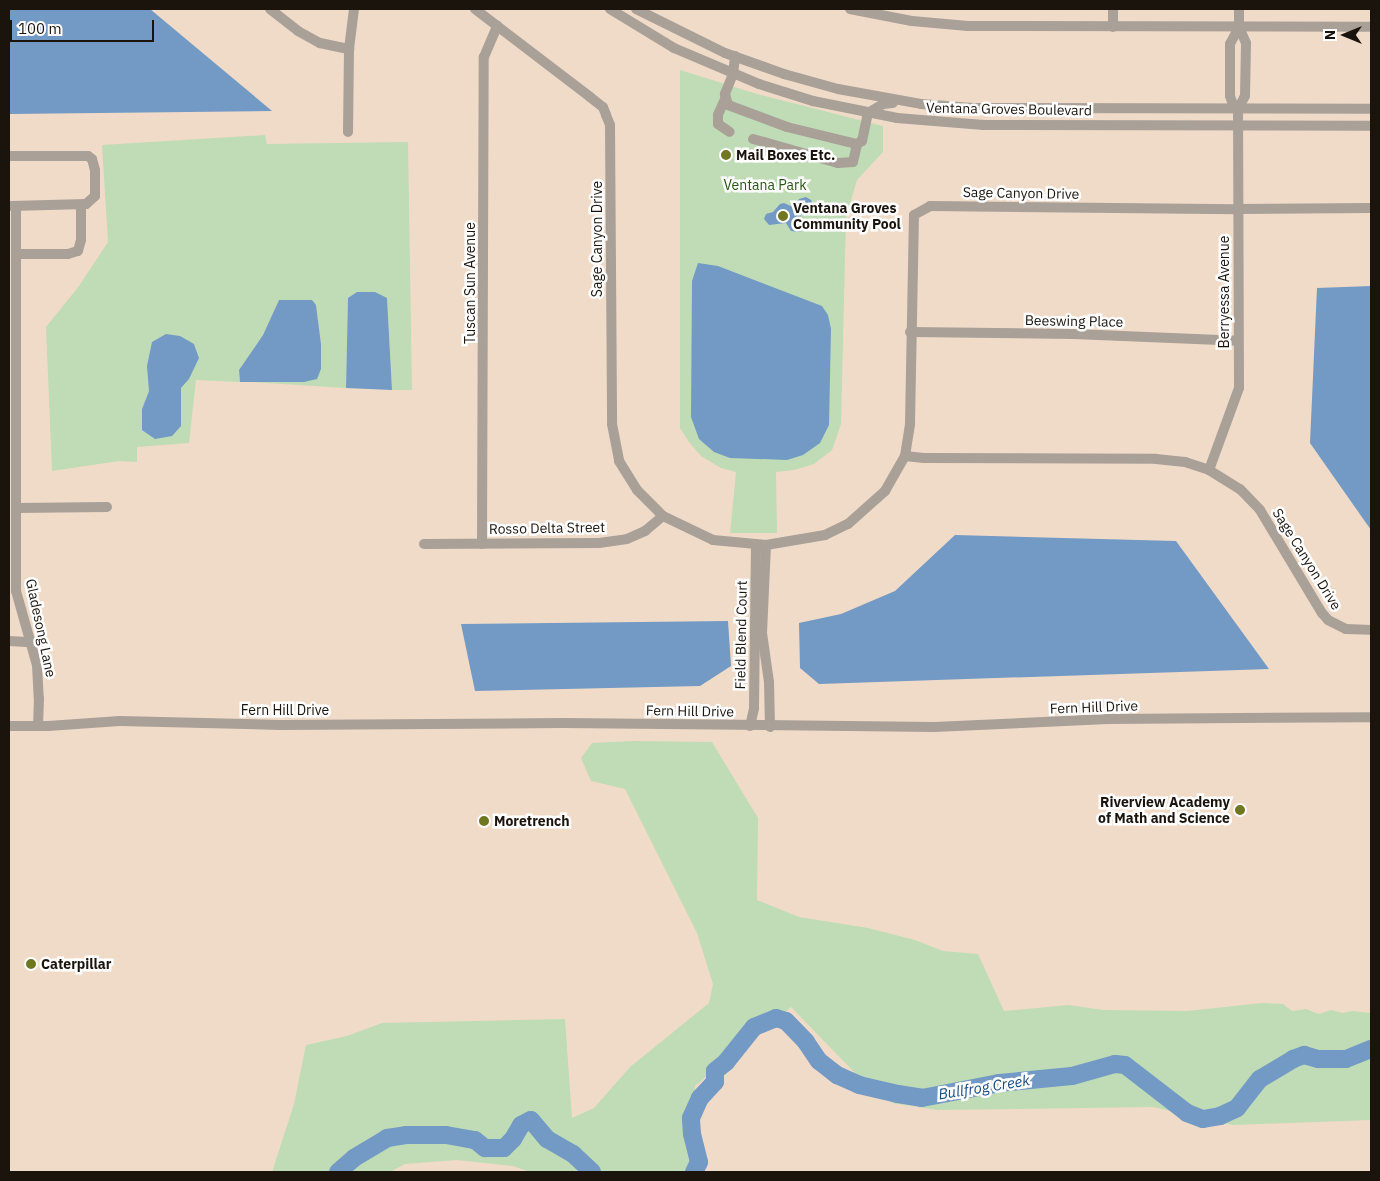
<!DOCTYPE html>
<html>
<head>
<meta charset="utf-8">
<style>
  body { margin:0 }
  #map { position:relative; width:1380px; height:1181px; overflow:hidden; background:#f0dbc8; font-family:"IBM Plex Sans",sans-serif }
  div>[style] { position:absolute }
  .green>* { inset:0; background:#bfdcb6 }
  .water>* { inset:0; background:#7399c5 }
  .river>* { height:18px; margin:-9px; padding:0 9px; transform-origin:9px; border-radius:9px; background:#7399c5 }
  .minor>* { height:10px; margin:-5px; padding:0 5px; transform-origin:5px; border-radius:5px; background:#a9a098 }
  .dots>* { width:14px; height:14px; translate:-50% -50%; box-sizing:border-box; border:2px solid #fff; border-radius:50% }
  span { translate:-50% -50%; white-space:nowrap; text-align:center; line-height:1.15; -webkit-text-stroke:5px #fff; paint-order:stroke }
  .street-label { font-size:14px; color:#1b140d }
  .poi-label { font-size:14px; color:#1b140d; font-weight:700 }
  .left { translate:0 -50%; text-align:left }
  .right { translate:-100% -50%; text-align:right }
  .park-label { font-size:14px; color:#285715 }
  .water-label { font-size:15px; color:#174d85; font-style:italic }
  .frame { position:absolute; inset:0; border:10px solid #1b140d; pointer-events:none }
  .north { position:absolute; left:1320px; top:10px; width:50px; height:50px; -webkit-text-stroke:4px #fff; paint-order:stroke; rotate:270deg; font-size:14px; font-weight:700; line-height:20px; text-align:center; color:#1b140d }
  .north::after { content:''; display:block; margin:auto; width:18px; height:22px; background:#1b140d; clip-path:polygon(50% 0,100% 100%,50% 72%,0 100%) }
  .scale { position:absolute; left:10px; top:20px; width:144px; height:22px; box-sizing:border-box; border:2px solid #1b140d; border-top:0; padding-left:6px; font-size:15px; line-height:18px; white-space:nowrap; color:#1b140d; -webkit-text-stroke:4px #fff; paint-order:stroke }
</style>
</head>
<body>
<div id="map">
  <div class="green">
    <div style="clip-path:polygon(680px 70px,757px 94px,883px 126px,883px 152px,857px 180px,846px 217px,841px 424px,832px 450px,814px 464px,794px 470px,776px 472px,777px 533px,730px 533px,736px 472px,721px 468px,701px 456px,689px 442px,680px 428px)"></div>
    <div style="clip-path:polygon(evenodd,265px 135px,267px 144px,408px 142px,412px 390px,392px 390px,387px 298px,348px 298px,346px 388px,252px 382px,304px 382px,321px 369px,321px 344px,316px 305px,279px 300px,263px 335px,239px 370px,240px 382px,196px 380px,189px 443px,137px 447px,137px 462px,119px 461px,52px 471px,46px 327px,79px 286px,108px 242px,102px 145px,265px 135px,194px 344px,199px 358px,189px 379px,181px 388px,181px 426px,142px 409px,149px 391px,194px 344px)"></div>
    <div style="clip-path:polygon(633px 741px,712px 742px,758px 818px,757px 900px,799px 917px,868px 928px,915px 940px,943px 951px,978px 954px,1004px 1011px,1068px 1005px,1104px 1010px,1187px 1011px,1262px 1003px,1283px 1004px,1292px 1011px,1306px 1009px,1319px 1014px,1331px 1010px,1343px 1013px,1352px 1011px,1371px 1013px,1371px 1120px,1232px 1125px,1153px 1107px,937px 1110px,892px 1103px,855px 1073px,791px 1007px,695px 1086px,696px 1172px,530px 1172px,513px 1166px,457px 1160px,405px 1164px,390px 1172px,272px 1172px,294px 1104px,306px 1045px,347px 1036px,382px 1023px,565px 1019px,572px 1118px,594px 1108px,630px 1067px,709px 1003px,713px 984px,697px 933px,625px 789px,591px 781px,581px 758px,592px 743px)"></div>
  </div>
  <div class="water">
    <div style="clip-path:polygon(9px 9px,150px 9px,272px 111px,9px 114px)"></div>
    <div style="clip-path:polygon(806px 197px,811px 200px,813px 205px,811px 210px,802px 214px,800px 217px,803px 228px,800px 232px,791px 231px,786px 223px,769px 225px,764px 219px,766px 214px,773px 212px,780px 204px,784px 203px,793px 207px,799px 199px)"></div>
    <div style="clip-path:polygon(698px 263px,718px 266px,822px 306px,828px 315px,831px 329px,829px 425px,820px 443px,803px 455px,787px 460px,730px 458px,714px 452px,699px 439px,691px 417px,692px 281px)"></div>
    <div style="clip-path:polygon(1371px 286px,1371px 530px,1310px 443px,1317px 288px)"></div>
    <div style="clip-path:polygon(357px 292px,375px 292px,387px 298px,392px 390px,346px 388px,348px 298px)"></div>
    <div style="clip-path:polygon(279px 300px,312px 300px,316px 305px,321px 344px,321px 369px,317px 379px,304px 382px,240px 382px,239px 370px,263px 335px)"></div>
    <div style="clip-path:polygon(166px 334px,180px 336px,194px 344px,199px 358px,189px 379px,181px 388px,181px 426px,172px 436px,155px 439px,142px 430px,142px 409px,149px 391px,147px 366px,152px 342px)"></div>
    <div style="clip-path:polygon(955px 535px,1176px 541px,1269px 669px,819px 684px,800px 668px,799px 623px,841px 614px,895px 591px)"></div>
    <div style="clip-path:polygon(728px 621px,731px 666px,700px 686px,475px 691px,461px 624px)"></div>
  </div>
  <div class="river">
    <div style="left:338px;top:1172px;width:21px;rotate:-41deg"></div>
    <div style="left:354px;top:1158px;width:39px;rotate:-31deg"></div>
    <div style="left:387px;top:1138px;width:19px;rotate:-9deg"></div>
    <div style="left:406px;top:1135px;width:40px"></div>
    <div style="left:446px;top:1135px;width:29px;rotate:10deg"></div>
    <div style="left:475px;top:1140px;width:13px;rotate:39deg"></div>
    <div style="left:485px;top:1148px;width:19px"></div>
    <div style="left:504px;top:1148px;width:13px;rotate:-45deg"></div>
    <div style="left:513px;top:1139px;width:16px;rotate:-60deg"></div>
    <div style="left:521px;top:1125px;width:11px;rotate:-27deg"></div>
    <div style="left:531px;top:1120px;width:25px;rotate:50deg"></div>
    <div style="left:547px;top:1139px;width:30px;rotate:30deg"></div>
    <div style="left:573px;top:1154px;width:26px;rotate:43deg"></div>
    <div style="left:694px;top:1172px;width:11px;rotate:-63deg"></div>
    <div style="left:699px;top:1162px;width:29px;rotate:-104deg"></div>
    <div style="left:692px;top:1134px;width:16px;rotate:-94deg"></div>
    <div style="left:691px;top:1118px;width:22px;rotate:-66deg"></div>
    <div style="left:700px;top:1098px;width:22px;rotate:-47deg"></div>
    <div style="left:715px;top:1082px;width:11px;rotate:-90deg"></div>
    <div style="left:715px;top:1071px;width:14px;rotate:-39deg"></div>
    <div style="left:726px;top:1062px;width:45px;rotate:-51.3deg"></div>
    <div style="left:754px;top:1027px;width:24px;rotate:-22deg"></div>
    <div style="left:776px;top:1018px;width:10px;rotate:17deg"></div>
    <div style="left:786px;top:1021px;width:29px;rotate:46deg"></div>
    <div style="left:806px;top:1042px;width:23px;rotate:56deg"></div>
    <div style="left:819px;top:1061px;width:23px;rotate:38deg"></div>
    <div style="left:837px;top:1075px;width:24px;rotate:24deg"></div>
    <div style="left:859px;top:1085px;width:40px;rotate:13deg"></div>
    <div style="left:898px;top:1094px;width:24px;rotate:9deg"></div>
    <div style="left:922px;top:1098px;width:78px;rotate:-11deg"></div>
    <div style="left:999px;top:1083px;width:73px;rotate:-5.5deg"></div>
    <div style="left:1072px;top:1076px;width:45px;rotate:-15.6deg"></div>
    <div style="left:1115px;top:1064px;width:10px;rotate:6deg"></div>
    <div style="left:1125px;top:1065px;width:78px;rotate:37.7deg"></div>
    <div style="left:1187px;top:1113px;width:17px;rotate:21deg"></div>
    <div style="left:1203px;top:1119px;width:17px;rotate:-10deg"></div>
    <div style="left:1220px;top:1116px;width:19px;rotate:-25deg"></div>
    <div style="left:1237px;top:1108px;width:37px;rotate:-52deg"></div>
    <div style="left:1260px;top:1079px;width:39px;rotate:-31deg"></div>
    <div style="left:1293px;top:1059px;width:12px;rotate:-20deg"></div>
    <div style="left:1304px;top:1055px;width:15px;rotate:16deg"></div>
    <div style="left:1318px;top:1059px;width:28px"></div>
    <div style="left:1346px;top:1059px;width:27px;rotate:-22deg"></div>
  </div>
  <div class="minor">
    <div style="left:270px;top:9px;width:36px;rotate:38deg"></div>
    <div style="left:298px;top:31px;width:25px;rotate:29deg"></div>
    <div style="left:320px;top:43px;width:30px;rotate:12deg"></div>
    <div style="left:475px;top:9px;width:145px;rotate:37.4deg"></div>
    <div style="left:590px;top:97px;width:16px;rotate:38deg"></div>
    <div style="left:603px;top:107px;width:9px;rotate:69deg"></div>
    <div style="left:606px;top:115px;width:11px;rotate:68deg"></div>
    <div style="left:610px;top:125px;width:299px;rotate:89.6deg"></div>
    <div style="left:612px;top:424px;width:38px;rotate:79deg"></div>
    <div style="left:619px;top:461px;width:34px;rotate:58deg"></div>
    <div style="left:637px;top:490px;width:37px;rotate:45deg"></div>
    <div style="left:663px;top:516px;width:55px;rotate:25.6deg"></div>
    <div style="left:713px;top:540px;width:53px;rotate:5.4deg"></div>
    <div style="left:766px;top:545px;width:60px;rotate:-9.6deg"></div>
    <div style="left:825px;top:535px;width:25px;rotate:-26deg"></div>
    <div style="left:848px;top:524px;width:50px;rotate:-41.7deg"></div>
    <div style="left:885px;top:491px;width:40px;rotate:-60.3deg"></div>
    <div style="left:905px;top:456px;width:33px;rotate:-81deg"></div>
    <div style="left:910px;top:423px;width:208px;rotate:-88.9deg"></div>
    <div style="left:914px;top:215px;width:18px;rotate:-29deg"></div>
    <div style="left:930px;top:206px;width:307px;rotate:0.6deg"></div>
    <div style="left:1237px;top:209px;width:134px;rotate:-0.4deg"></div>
    <div style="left:610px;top:9px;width:75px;rotate:31.4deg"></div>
    <div style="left:674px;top:48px;width:92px;rotate:23deg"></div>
    <div style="left:759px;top:84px;width:57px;rotate:17.5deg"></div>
    <div style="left:813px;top:101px;width:86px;rotate:11.4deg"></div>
    <div style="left:897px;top:118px;width:87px;rotate:4.6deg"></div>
    <div style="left:984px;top:125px;width:387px;rotate:0.1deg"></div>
    <div style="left:636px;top:9px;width:99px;rotate:26.3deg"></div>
    <div style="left:725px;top:53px;width:63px;rotate:19.6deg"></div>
    <div style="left:784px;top:74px;width:56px;rotate:15.5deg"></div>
    <div style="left:838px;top:89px;width:84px;rotate:10.2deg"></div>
    <div style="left:921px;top:104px;width:52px;rotate:4.4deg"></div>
    <div style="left:973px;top:108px;width:398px;rotate:0.1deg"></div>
    <div style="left:850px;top:9px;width:63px;rotate:11deg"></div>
    <div style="left:912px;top:21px;width:56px;rotate:5.1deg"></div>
    <div style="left:968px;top:26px;width:403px;rotate:0.1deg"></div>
    <div style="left:1113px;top:9px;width:18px;rotate:90deg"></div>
    <div style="left:735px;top:56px;width:18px;rotate:96deg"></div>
    <div style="left:733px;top:74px;width:22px;rotate:112deg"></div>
    <div style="left:725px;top:94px;width:11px;rotate:75deg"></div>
    <div style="left:728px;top:105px;width:63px;rotate:20.4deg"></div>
    <div style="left:787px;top:127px;width:72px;rotate:13.7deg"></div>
    <div style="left:857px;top:144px;width:6px;rotate:-31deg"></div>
    <div style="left:862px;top:141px;width:29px;rotate:-78deg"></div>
    <div style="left:868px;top:113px;width:17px;rotate:-31deg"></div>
    <div style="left:883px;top:104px;width:10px;rotate:-6deg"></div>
    <div style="left:725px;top:99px;width:17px;rotate:114deg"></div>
    <div style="left:718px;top:115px;width:9px;rotate:90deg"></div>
    <div style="left:718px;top:124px;width:14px;rotate:34deg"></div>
    <div style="left:1238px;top:109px;width:6px;rotate:-141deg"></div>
    <div style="left:1233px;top:105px;width:9px;rotate:-108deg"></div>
    <div style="left:1230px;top:96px;width:52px;rotate:-90deg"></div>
    <div style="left:1230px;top:44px;width:19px;rotate:-62deg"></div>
    <div style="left:348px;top:132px;width:83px;rotate:-89.3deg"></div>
    <div style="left:349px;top:49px;width:40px;rotate:-82.9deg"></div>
    <div style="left:753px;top:139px;width:88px;rotate:15.8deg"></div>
    <div style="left:838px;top:163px;width:15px;rotate:-4deg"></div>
    <div style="left:853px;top:162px;width:18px;rotate:-77deg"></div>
    <div style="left:9px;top:156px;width:79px"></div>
    <div style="left:88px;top:156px;width:5px;rotate:37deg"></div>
    <div style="left:92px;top:159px;width:11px;rotate:75deg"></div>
    <div style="left:95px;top:170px;width:26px;rotate:90deg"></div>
    <div style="left:95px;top:196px;width:12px;rotate:138deg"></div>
    <div style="left:86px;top:204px;width:75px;rotate:178.5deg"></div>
    <div style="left:16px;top:206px;width:385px;rotate:90deg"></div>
    <div style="left:16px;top:591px;width:77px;rotate:74.2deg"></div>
    <div style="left:37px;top:665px;width:33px;rotate:87deg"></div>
    <div style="left:39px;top:698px;width:28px;rotate:92deg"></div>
    <div style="left:16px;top:254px;width:52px"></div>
    <div style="left:68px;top:254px;width:10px;rotate:-17deg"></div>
    <div style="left:78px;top:251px;width:11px;rotate:-75deg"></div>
    <div style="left:81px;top:240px;width:34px;rotate:-90deg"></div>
    <div style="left:910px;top:332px;width:164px;rotate:0.7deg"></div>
    <div style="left:1074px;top:334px;width:164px;rotate:2.4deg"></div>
    <div style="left:905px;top:456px;width:19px;rotate:6deg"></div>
    <div style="left:924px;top:458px;width:232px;rotate:0.2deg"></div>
    <div style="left:1156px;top:459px;width:29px;rotate:6deg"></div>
    <div style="left:1185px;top:462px;width:25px;rotate:18deg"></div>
    <div style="left:1209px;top:470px;width:36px;rotate:32deg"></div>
    <div style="left:1240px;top:489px;width:29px;rotate:46deg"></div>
    <div style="left:1260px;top:510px;width:120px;rotate:59deg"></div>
    <div style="left:1322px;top:613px;width:9px;rotate:49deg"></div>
    <div style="left:1328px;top:620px;width:20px;rotate:27deg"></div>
    <div style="left:1346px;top:629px;width:25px;rotate:2deg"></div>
    <div style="left:1209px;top:470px;width:87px;rotate:-69.9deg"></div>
    <div style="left:1239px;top:388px;width:279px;rotate:-90.2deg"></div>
    <div style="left:1238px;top:109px;width:15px;rotate:-62deg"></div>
    <div style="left:1245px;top:96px;width:53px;rotate:-88.9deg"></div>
    <div style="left:1246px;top:43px;width:17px;rotate:-114deg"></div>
    <div style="left:1239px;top:27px;width:18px;rotate:-90deg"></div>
    <div style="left:16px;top:508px;width:91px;rotate:-0.6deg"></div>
    <div style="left:424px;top:544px;width:175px;rotate:-0.3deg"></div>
    <div style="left:599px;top:543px;width:28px;rotate:-8deg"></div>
    <div style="left:627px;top:539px;width:20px;rotate:-24deg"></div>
    <div style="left:645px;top:531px;width:23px;rotate:-40deg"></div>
    <div style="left:482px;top:544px;width:487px;rotate:-89.8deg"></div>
    <div style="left:484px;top:57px;width:34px;rotate:-67deg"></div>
    <div style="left:766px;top:545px;width:88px;rotate:92.6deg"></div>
    <div style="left:762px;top:633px;width:49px;rotate:81.9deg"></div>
    <div style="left:769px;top:682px;width:45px;rotate:88.7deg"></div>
    <div style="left:9px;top:641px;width:22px;rotate:3deg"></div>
    <div style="left:9px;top:726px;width:39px"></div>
    <div style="left:48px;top:726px;width:72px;rotate:-4deg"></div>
    <div style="left:120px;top:721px;width:160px;rotate:1.4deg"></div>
    <div style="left:280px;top:725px;width:283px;rotate:-0.4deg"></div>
    <div style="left:563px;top:723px;width:371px;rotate:0.6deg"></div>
    <div style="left:934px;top:727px;width:174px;rotate:-2.6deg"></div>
    <div style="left:1108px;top:719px;width:263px;rotate:-0.4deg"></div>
    <div style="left:750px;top:726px;width:18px;rotate:-77deg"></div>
    <div style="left:754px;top:708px;width:164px;rotate:-89.3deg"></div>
  </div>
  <div class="dots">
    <div style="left:726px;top:155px;background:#6f7721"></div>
    <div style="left:783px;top:216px;background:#6f7721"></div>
    <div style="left:1240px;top:810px;background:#6f7721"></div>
    <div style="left:484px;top:821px;background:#6f7721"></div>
    <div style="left:31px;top:964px;background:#6f7721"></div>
  </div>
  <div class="street-label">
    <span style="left:1009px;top:109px;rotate:1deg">Ventana Groves Boulevard</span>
    <span style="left:1021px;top:193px;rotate:1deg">Sage Canyon Drive</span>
    <span style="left:597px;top:239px;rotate:-90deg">Sage Canyon Drive</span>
    <span style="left:470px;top:283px;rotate:-90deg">Tuscan Sun Avenue</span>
    <span style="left:1224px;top:292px;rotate:-90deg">Berryessa Avenue</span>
    <span style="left:1074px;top:321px;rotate:1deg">Beeswing Place</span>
    <span style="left:547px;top:528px;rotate:-1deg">Rosso Delta Street</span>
    <span style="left:1307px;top:559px;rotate:58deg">Sage Canyon Drive</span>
    <span style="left:41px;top:628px;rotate:78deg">Gladesong Lane</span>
    <span style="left:741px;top:635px;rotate:-89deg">Field Blend Court</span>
    <span style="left:1094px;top:707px;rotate:-2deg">Fern Hill Drive</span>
    <span style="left:285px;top:710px">Fern Hill Drive</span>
    <span style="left:690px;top:711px;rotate:1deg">Fern Hill Drive</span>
  </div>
  <div class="poi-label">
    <span class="left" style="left:736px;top:155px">Mail Boxes Etc.</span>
    <span class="left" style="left:793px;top:216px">Ventana Groves<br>Community Pool</span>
    <span class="right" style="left:1230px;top:810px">Riverview Academy<br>of Math and Science</span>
    <span class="left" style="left:494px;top:821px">Moretrench</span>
    <span class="left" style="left:41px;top:964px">Caterpillar</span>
  </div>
  <div class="park-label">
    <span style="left:765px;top:185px">Ventana Park</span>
  </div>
  <div class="water-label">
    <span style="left:984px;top:1087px;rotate:-9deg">Bullfrog Creek</span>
  </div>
  <div class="frame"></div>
  <div class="north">N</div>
  <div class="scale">100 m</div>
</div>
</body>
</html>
